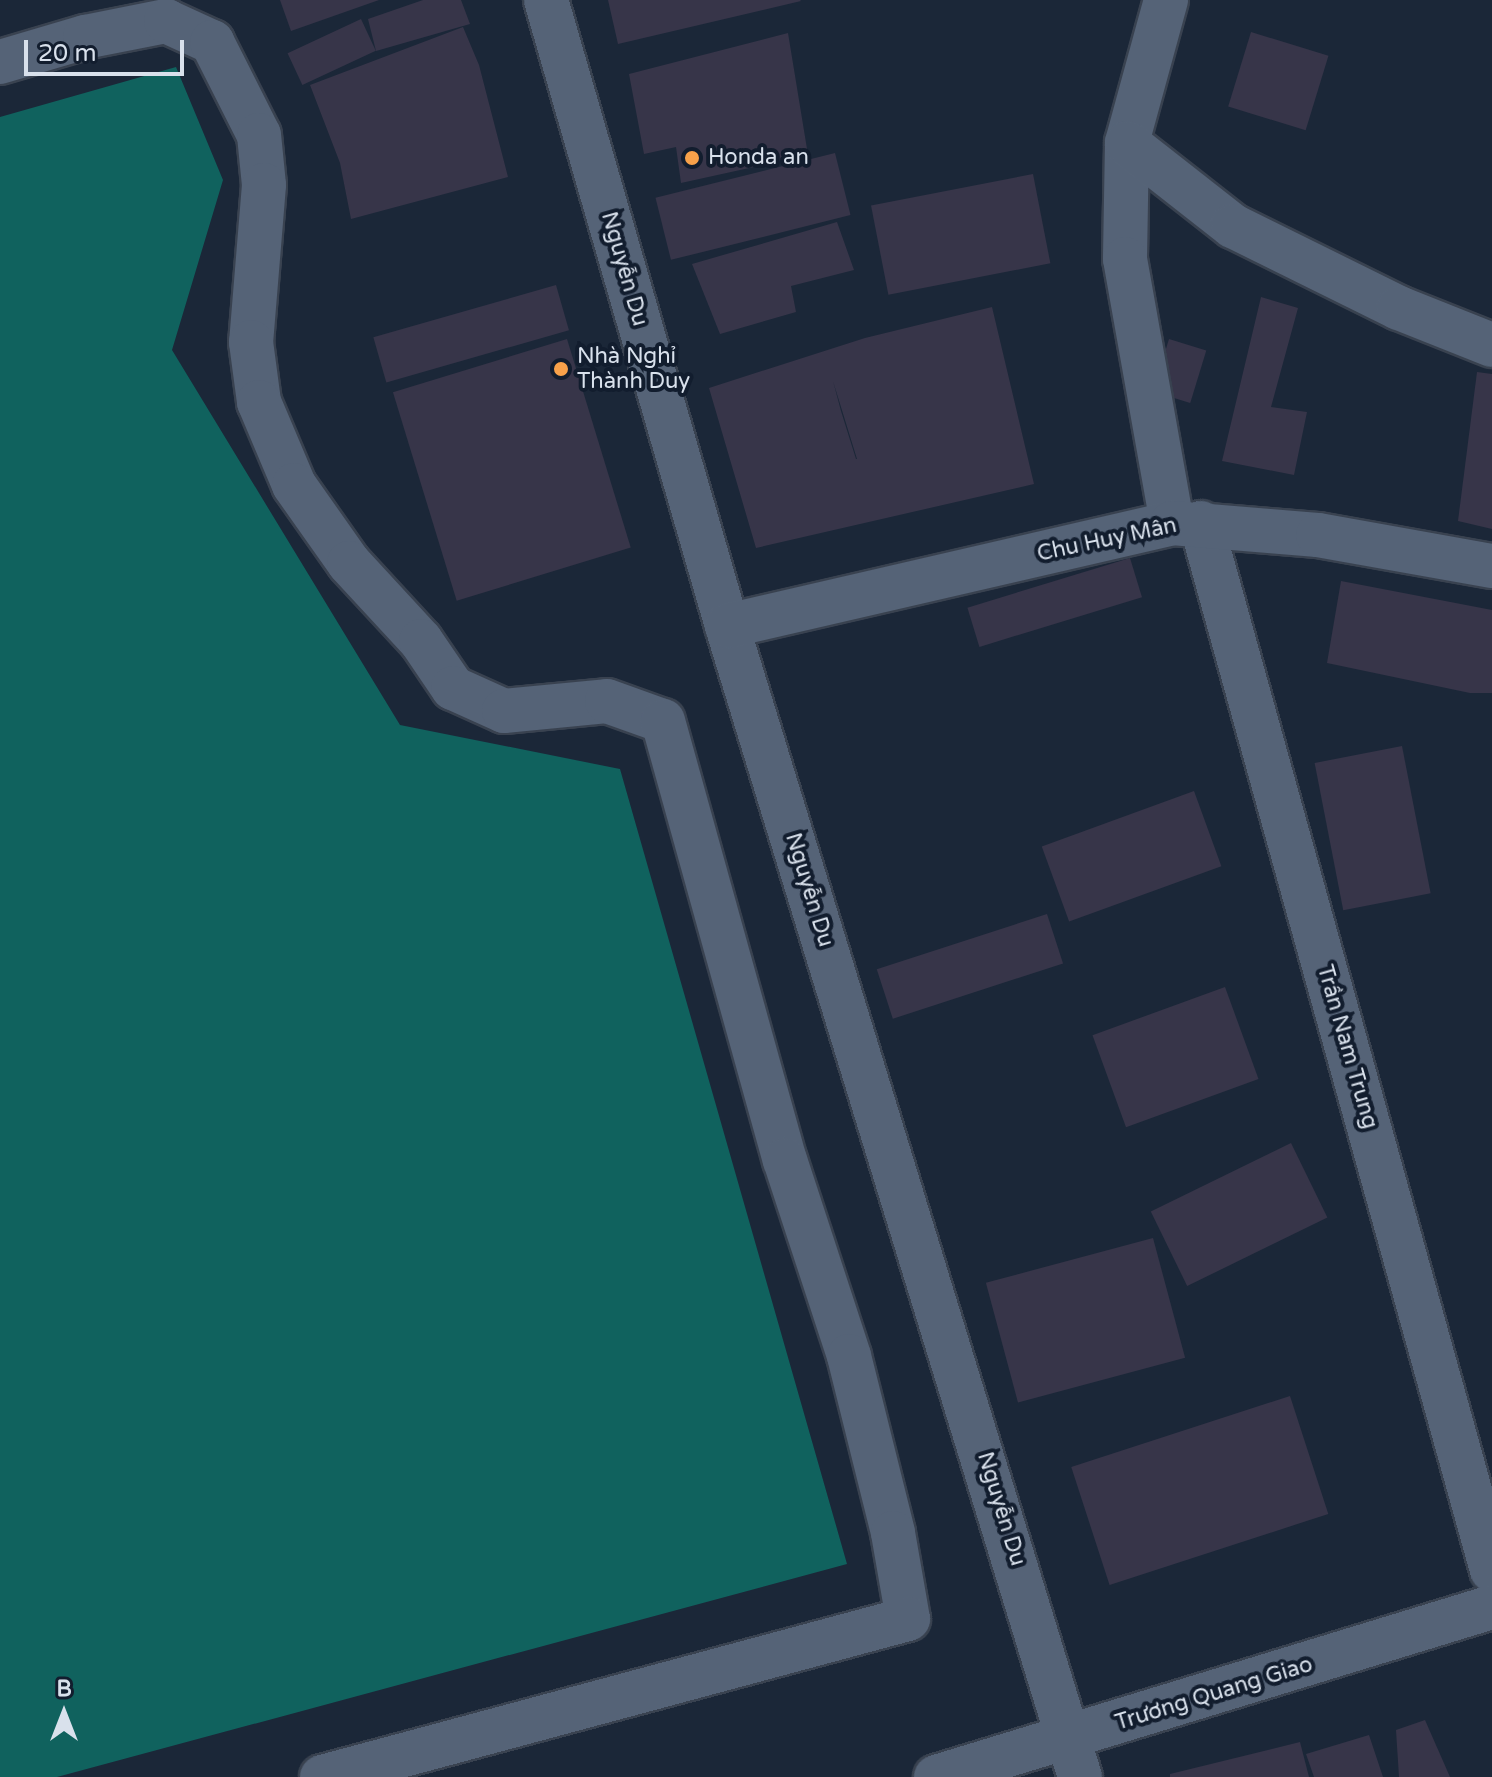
<!DOCTYPE html>
<html>
<head>
<meta charset="utf-8">
<style>
  body { margin:0 }
  #map { position:relative; width:1492px; height:1777px; overflow:hidden; background:#1b2738; font-family:"Varela Round",sans-serif }
  div>[style] { position:absolute }
  .water>* { inset:0; background:#10625e }
  .building>* { inset:0; background:#373549; transform-origin:0 0 }
  .roads { filter:drop-shadow(2px 0 #394250) drop-shadow(-2px 0 #394250) drop-shadow(0 2px #394250) drop-shadow(0 -2px #394250) }
  .minor>* { height:44px; margin:-22px; padding:0 22px; transform-origin:22px; border-radius:22px; background:#556377 }
  .dots>* { width:22px; height:22px; translate:-50% -50%; box-sizing:border-box; border:4px solid #121d2e; border-radius:50% }
  span { translate:-50% -50%; white-space:nowrap; text-align:center; line-height:1.15; -webkit-text-stroke:8px #121d2e; paint-order:stroke }
  .poi-label { font-size:22px; color:#d9e1ec }
  .left { translate:0 -50%; text-align:left }
  .street-label { font-size:22px; color:#d9e1ec }
  .north { position:absolute; left:24px; top:1673px; width:80px; height:80px; -webkit-text-stroke:6px #121d2e; paint-order:stroke; rotate:0deg; font-size:22px; font-weight:700; line-height:32px; text-align:center; color:#d9e1ec }
  .north::after { content:''; display:block; margin:auto; width:28px; height:36px; background:#d9e1ec; clip-path:polygon(50% 0,100% 100%,50% 72%,0 100%) }
  .scale { position:absolute; left:24px; top:40px; width:160px; height:36px; box-sizing:border-box; border:4px solid #d9e1ec; border-top:0; padding-left:10px; font-size:24px; line-height:28px; white-space:nowrap; color:#d9e1ec; -webkit-text-stroke:6px #121d2e; paint-order:stroke }
</style>
</head>
<body>
<div id="map">
  <div class="water">
    <div style="clip-path:polygon(176px 67px,223px 180px,172px 350px,400px 725px,620px 769px,847px 1564px,57px 1777px,0 1777px,0 117px)"></div>
  </div>
  <div class="building">
    <div style="clip-path:polygon(280px 0,379px 0,291px 31px)"></div>
    <div style="clip-path:polygon(423px 0,461px 0,470px 24px,376px 51px,368px 19px)"></div>
    <div style="clip-path:polygon(608px 0,800px 0,801px 1px,618px 44px)"></div>
    <div style="left:361px;top:19px;width:35px;height:81px;rotate:65deg"></div>
    <div style="clip-path:polygon(463px 27px,479px 65px,508px 177px,351px 219px,340px 163px,310px 85px)"></div>
    <div style="left:1251px;top:32px;width:81px;height:78px;rotate:17deg"></div>
    <div style="clip-path:polygon(788px 33px,808px 155px,681px 183px,676px 147px,644px 154px,629px 74px)"></div>
    <div style="left:835px;top:153px;width:64px;height:185px;rotate:76deg"></div>
    <div style="left:1033px;top:174px;width:91px;height:165px;rotate:79deg"></div>
    <div style="clip-path:polygon(837px 222px,854px 270px,791px 286px,796px 312px,720px 334px,692px 264px)"></div>
    <div style="left:556px;top:285px;width:47px;height:190px;rotate:74deg"></div>
    <div style="clip-path:polygon(1261px 297px,1298px 308px,1271px 407px,1307px 412px,1294px 475px,1222px 461px)"></div>
    <div style="clip-path:polygon(evenodd,992px 307px,1034px 484px,756px 548px,709px 388px,865px 338px,992px 307px,833px 381px,857px 459px,856px 459px,841px 411px,833px 381px)"></div>
    <div style="left:567px;top:339px;width:218px;height:182px;rotate:73deg"></div>
    <div style="left:1169px;top:339px;width:39px;height:55px;rotate:17deg"></div>
    <div style="clip-path:polygon(1477px 372px,1492px 374px,1492px 529px,1458px 521px)"></div>
    <div style="left:1130px;top:558px;width:41px;height:170px;rotate:73deg"></div>
    <div style="clip-path:polygon(1341px 581px,1492px 610px,1492px 693px,1470px 693px,1327px 663px)"></div>
    <div style="left:1402px;top:746px;width:150px;height:89px;rotate:79deg"></div>
    <div style="left:1194px;top:791px;width:80px;height:162px;rotate:70deg"></div>
    <div style="left:1047px;top:914px;width:52px;height:179px;rotate:72deg"></div>
    <div style="left:1225px;top:987px;width:98px;height:141px;rotate:70deg"></div>
    <div style="left:1291px;top:1143px;width:83px;height:156px;rotate:64deg"></div>
    <div style="left:1153px;top:1238px;width:124px;height:173px;rotate:75deg"></div>
    <div style="left:1290px;top:1396px;width:124px;height:230px;rotate:72deg"></div>
    <div style="clip-path:polygon(1425px 1720px,1450px 1777px,1399px 1777px,1396px 1730px)"></div>
    <div style="clip-path:polygon(1369px 1735px,1383px 1777px,1314px 1777px,1306px 1754px)"></div>
    <div style="clip-path:polygon(1300px 1742px,1309px 1777px,1170px 1777px,1170px 1774px)"></div>
  </div>
  <div class="roads">
    <div class="minor">
      <div style="left:546px;top:0;width:652px;rotate:73.87deg"></div>
      <div style="left:727px;top:626px;width:1204px;rotate:72.95deg"></div>
      <div style="left:1166px;top:0;width:148px;rotate:105.3deg"></div>
      <div style="left:1127px;top:143px;width:116px;rotate:91deg"></div>
      <div style="left:1125px;top:259px;width:268px;rotate:79.9deg"></div>
      <div style="left:0;top:62px;width:89px;rotate:-16.4deg"></div>
      <div style="left:85px;top:37px;width:83px;rotate:-11.2deg"></div>
      <div style="left:166px;top:21px;width:51px;rotate:24.5deg"></div>
      <div style="left:212px;top:42px;width:104px;rotate:63.2deg"></div>
      <div style="left:259px;top:135px;width:50px;rotate:84.3deg"></div>
      <div style="left:264px;top:185px;width:158px;rotate:94.7deg"></div>
      <div style="left:251px;top:342px;width:61px;rotate:82.4deg"></div>
      <div style="left:259px;top:402px;width:90px;rotate:67.1deg"></div>
      <div style="left:294px;top:485px;width:95px;rotate:54.8deg"></div>
      <div style="left:349px;top:563px;width:106px;rotate:47.3deg"></div>
      <div style="left:421px;top:641px;width:57px;rotate:55.8deg"></div>
      <div style="left:453px;top:688px;width:56px;rotate:24.3deg"></div>
      <div style="left:504px;top:711px;width:103px;rotate:-5.5deg"></div>
      <div style="left:607px;top:701px;width:59px;rotate:19.7deg"></div>
      <div style="left:663px;top:721px;width:456px;rotate:74.5deg"></div>
      <div style="left:785px;top:1160px;width:206px;rotate:71.9deg"></div>
      <div style="left:849px;top:1356px;width:182px;rotate:76deg"></div>
      <div style="left:893px;top:1533px;width:87px;rotate:80.1deg"></div>
      <div style="left:908px;top:1619px;width:607px;rotate:164.91deg"></div>
      <div style="left:1127px;top:143px;width:135px;rotate:38.1deg"></div>
      <div style="left:1233px;top:226px;width:185px;rotate:26.3deg"></div>
      <div style="left:1399px;top:308px;width:100px;rotate:21.7deg"></div>
      <div style="left:1201px;top:523px;width:1087px;rotate:74.47deg"></div>
      <div style="left:727px;top:626px;width:457px;rotate:-13deg"></div>
      <div style="left:1172px;top:523px;width:146px;rotate:4.7deg"></div>
      <div style="left:1318px;top:535px;width:177px;rotate:10.1deg"></div>
      <div style="left:936px;top:1777px;width:581px;rotate:-17deg"></div>
    </div>
  </div>
  <div class="dots">
    <div style="left:692px;top:158px;background:#f8a14a"></div>
    <div style="left:561px;top:369px;background:#f8a14a"></div>
  </div>
  <div class="poi-label">
    <span class="left" style="left:708px;top:158px">Honda an</span>
    <span class="left" style="left:577px;top:369px">Nhà Nghỉ<br>Thành Duy</span>
  </div>
  <div class="street-label">
    <span style="left:624px;top:269px;rotate:74deg">Nguyễn Du</span>
    <span style="left:1107px;top:540px;rotate:-12deg">Chu Huy Mân</span>
    <span style="left:809px;top:890px;rotate:73deg">Nguyễn Du</span>
    <span style="left:1347px;top:1047px;rotate:74deg">Trần Nam Trung</span>
    <span style="left:1001px;top:1509px;rotate:73deg">Nguyễn Du</span>
    <span style="left:1214px;top:1694px;rotate:-17deg">Trương Quang Giao</span>
  </div>
  <div class="north">B</div>
  <div class="scale">20 m</div>
</div>
</body>
</html>
